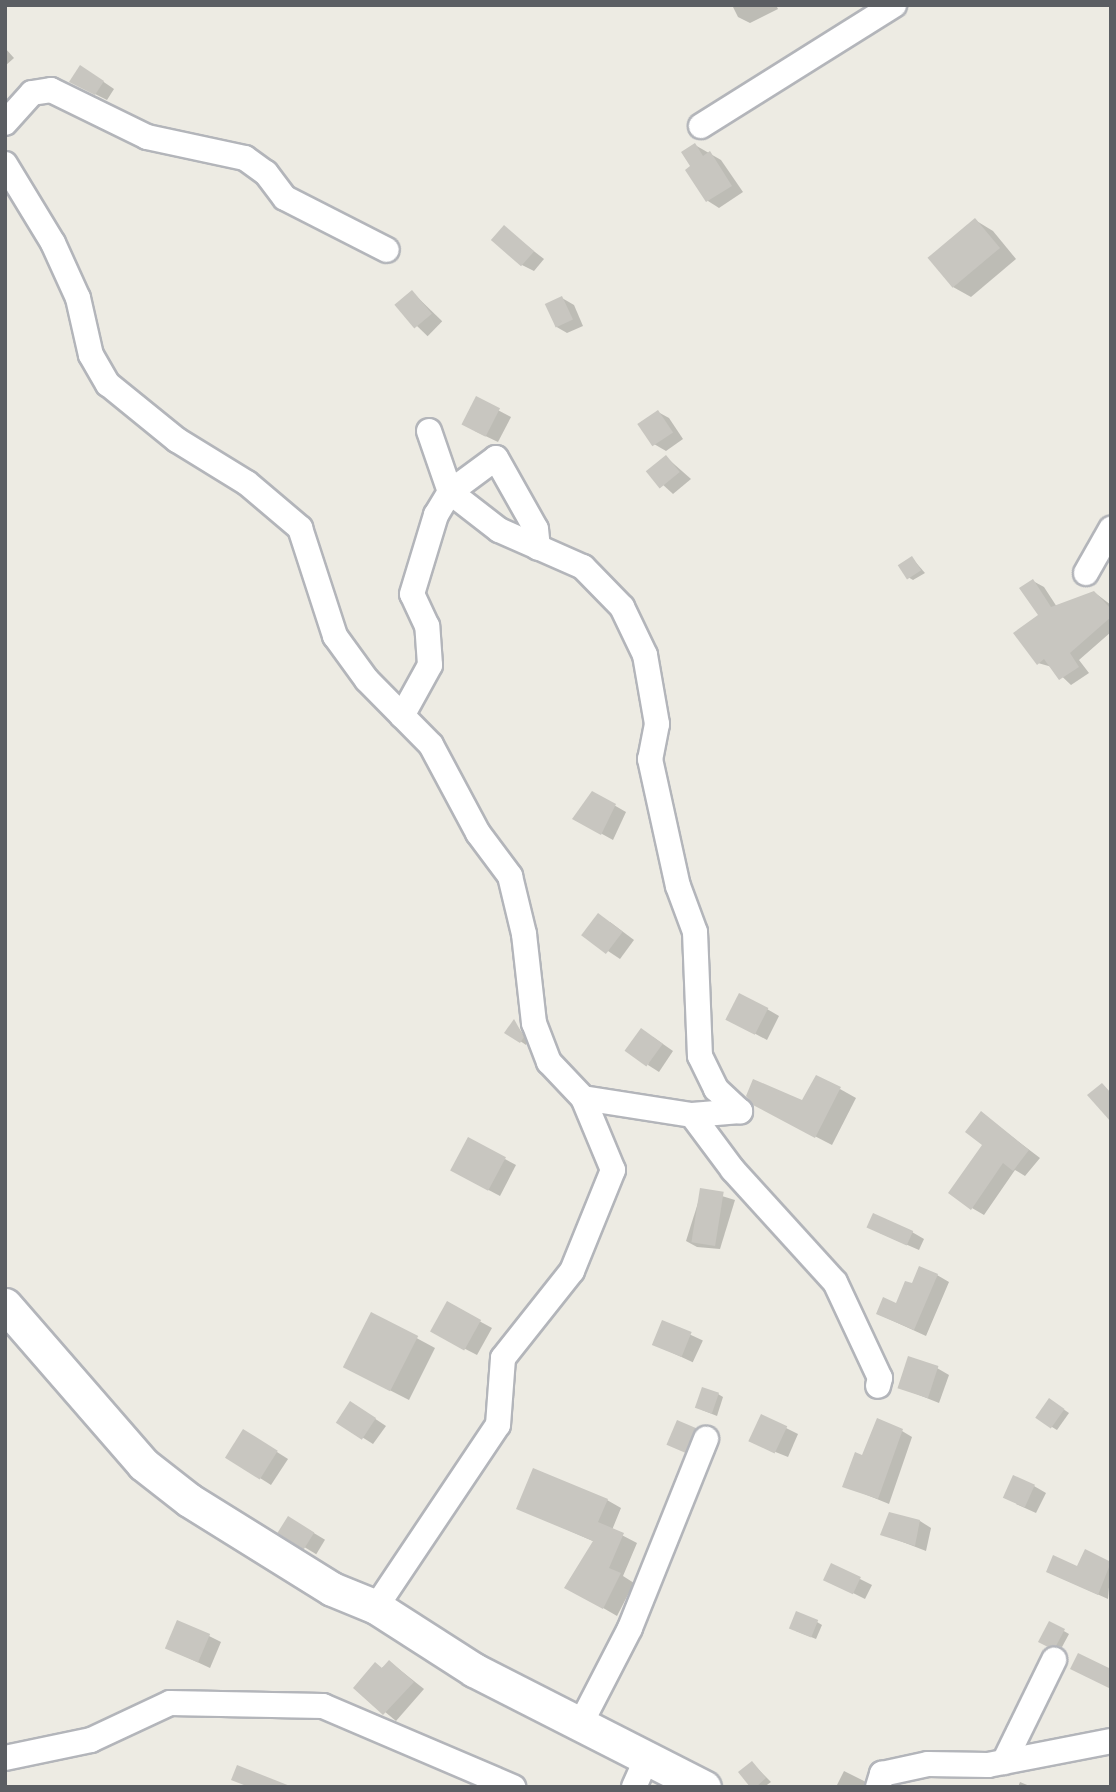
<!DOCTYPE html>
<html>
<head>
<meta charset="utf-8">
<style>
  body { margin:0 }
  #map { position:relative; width:1116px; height:1792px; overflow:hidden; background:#edebe3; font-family:Raleway,sans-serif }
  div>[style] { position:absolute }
  .shadow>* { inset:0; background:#0003; transform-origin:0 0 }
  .building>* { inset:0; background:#c8c6c0; transform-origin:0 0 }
  .roads { filter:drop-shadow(2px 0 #b3b5ba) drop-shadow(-2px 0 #b3b5ba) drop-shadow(0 2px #b3b5ba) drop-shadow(0 -2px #b3b5ba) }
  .street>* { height:24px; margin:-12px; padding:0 12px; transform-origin:12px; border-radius:12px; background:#fff }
  .secondary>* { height:33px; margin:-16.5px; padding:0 16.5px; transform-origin:16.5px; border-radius:16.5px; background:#fff }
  span { translate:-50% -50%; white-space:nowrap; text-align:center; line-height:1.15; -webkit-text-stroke:5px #fff; paint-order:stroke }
  .frame { position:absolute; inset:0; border:7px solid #5b5e63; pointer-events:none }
</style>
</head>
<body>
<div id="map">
  <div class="shadow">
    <div style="clip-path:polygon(732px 5px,776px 5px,778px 9px,750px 23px,738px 17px)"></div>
    <div style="clip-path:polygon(5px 48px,14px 58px,5px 66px)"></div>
    <div style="clip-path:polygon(92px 74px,114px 89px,107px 100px,83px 88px)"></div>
    <div style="clip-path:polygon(695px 145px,721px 160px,743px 192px,719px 208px,708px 201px,693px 167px)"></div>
    <div style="clip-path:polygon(975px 220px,993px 231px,1016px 259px,971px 297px,953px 287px)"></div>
    <div style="clip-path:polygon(504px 228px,544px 259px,534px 271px,522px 265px)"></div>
    <div style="left:412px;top:292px;width:42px;height:21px;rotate:44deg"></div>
    <div style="clip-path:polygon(562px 298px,574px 305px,583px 326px,567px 333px,555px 326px)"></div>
    <div style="clip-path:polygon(477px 399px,511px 417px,498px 442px,475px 431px)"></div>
    <div style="clip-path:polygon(658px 412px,669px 418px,683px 439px,666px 451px,654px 444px)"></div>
    <div style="clip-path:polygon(666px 457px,691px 479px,673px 494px,649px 472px)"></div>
    <div style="clip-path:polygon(912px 558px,925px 573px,913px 580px,908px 577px)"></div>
    <div style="clip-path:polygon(1033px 581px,1044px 587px,1057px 607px,1094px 592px,1111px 605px,1111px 632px,1079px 660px,1089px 673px,1071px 685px,1052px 667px,1038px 663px,1040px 616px)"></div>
    <div style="clip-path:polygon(593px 793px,626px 812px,613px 840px,575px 819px)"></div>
    <div style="clip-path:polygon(610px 922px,634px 940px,620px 959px,584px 935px)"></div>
    <div style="clip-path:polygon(767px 1009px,779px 1016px,767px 1040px,737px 1024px)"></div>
    <div style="clip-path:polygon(514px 1022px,528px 1041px,526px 1045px,507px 1032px)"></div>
    <div style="clip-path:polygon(653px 1037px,673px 1051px,659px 1072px,648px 1065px)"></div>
    <div style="clip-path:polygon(840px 1089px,856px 1098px,832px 1145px,772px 1114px)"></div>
    <div style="clip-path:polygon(982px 1114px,1040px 1158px,1025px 1176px,1015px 1170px,984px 1215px,972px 1208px,984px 1145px)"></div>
    <div style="clip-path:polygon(505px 1159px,516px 1165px,500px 1196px,464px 1177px)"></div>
    <div style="clip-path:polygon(702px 1190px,735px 1200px,720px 1249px,697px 1247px,686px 1241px)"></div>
    <div style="clip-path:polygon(912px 1232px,924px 1239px,919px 1250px,880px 1233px)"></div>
    <div style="clip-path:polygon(937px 1275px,949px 1282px,926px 1336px,878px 1314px,897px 1305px,913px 1285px)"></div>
    <div style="clip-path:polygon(448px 1304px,492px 1328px,477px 1355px,444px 1338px)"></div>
    <div style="clip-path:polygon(372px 1314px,435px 1348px,409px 1400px,362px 1376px)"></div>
    <div style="left:663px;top:1322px;width:44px;height:24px;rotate:25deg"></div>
    <div style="clip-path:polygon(937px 1368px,949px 1375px,939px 1403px,899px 1387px)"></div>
    <div style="clip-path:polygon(718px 1394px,723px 1397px,717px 1416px,702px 1410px)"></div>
    <div style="clip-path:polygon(1050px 1400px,1069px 1413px,1057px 1430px,1052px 1427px)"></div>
    <div style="clip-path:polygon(362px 1410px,386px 1426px,373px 1444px,338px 1422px)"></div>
    <div style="clip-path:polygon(762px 1416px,798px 1434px,788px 1457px,763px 1447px)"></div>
    <div style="left:678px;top:1423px;width:32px;height:23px;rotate:24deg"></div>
    <div style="clip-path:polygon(902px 1431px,912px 1437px,889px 1504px,845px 1486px)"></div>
    <div style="clip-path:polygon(255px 1438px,288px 1459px,271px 1485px,260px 1478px)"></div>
    <div style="clip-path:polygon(1034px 1486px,1046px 1493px,1036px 1513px,1016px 1504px)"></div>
    <div style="clip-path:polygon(607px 1500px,621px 1508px,612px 1530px,637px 1543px,623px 1576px,634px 1583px,617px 1616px,567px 1587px,595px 1542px,518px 1508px)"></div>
    <div style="left:289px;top:1518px;width:42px;height:17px;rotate:31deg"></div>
    <div style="clip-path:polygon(920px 1521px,931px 1528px,926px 1551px,882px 1534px)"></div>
    <div style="clip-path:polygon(1086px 1552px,1111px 1563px,1108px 1599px,1048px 1572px,1078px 1568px)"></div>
    <div style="clip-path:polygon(832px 1565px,872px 1585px,865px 1599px,835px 1584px)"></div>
    <div style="clip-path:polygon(817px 1622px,822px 1625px,816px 1639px,796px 1631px)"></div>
    <div style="clip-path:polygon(1050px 1623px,1069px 1634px,1062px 1647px,1045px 1644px)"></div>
    <div style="clip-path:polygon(209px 1636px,221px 1642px,210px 1668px,167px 1648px)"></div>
    <div style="clip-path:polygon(390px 1662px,424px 1689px,396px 1721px,355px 1687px)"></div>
    <div style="clip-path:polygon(752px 1763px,771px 1782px,764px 1787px,752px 1787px)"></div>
    <div style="clip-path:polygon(844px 1771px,864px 1781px,874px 1787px,836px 1787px)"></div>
    <div style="clip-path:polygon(1020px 1782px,1032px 1787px,1018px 1787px)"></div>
  </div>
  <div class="building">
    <div style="clip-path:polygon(80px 65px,104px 81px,95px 95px,69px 82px)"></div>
    <div style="clip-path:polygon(695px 143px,703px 156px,710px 151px,732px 186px,706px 202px,685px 170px,690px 166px,681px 152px)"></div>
    <div style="left:975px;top:218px;width:39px;height:62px;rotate:50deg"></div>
    <div style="left:504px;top:225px;width:40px;height:20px;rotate:41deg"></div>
    <div style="left:412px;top:290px;width:31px;height:23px;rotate:50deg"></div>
    <div style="left:562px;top:296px;width:26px;height:19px;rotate:65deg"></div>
    <div style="left:476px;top:396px;width:27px;height:32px;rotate:27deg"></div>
    <div style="left:658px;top:410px;width:27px;height:25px;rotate:56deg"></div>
    <div style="left:666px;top:455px;width:22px;height:26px;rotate:51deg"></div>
    <div style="left:912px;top:556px;width:17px;height:17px;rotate:57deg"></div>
    <div style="clip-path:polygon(1033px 579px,1051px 607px,1094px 591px,1111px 609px,1111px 617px,1070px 653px,1079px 667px,1059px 680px,1044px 659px,1037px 665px,1013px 633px,1038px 615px,1019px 588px)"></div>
    <div style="clip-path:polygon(592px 791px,616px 804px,601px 835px,572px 819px)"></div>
    <div style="left:598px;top:913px;width:31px;height:28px;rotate:37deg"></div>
    <div style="left:739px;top:993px;width:33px;height:30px;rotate:27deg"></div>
    <div style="clip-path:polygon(514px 1019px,524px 1037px,520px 1043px,504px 1033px)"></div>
    <div style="left:641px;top:1028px;width:27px;height:28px;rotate:36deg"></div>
    <div style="clip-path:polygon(816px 1075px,841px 1087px,815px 1138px,753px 1105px,746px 1096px,753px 1079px,802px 1100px)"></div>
    <div style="clip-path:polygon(1102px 1083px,1111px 1093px,1111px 1122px,1087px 1095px)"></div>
    <div style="clip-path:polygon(981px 1111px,1029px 1150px,1013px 1171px,1003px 1163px,971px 1210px,948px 1193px,982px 1145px,965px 1132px)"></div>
    <div style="left:468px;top:1137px;width:43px;height:38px;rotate:28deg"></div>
    <div style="left:700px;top:1188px;width:24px;height:55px;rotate:9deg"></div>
    <div style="left:873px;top:1213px;width:44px;height:16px;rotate:24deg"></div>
    <div style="clip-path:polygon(919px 1266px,938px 1274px,914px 1330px,876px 1314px,883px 1297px,896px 1303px,905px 1281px,912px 1283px)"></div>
    <div style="left:447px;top:1301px;width:39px;height:35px;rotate:29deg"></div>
    <div style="left:371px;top:1312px;width:53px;height:62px;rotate:27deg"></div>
    <div style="left:662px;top:1320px;width:32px;height:27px;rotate:22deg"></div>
    <div style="left:908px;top:1356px;width:32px;height:34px;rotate:18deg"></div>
    <div style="left:702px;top:1387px;width:18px;height:22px;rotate:19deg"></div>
    <div style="left:1049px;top:1398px;width:19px;height:24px;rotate:35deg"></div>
    <div style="left:350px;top:1401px;width:31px;height:26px;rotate:33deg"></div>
    <div style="left:761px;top:1414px;width:29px;height:30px;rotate:25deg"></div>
    <div style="clip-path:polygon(877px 1418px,903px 1429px,878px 1499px,842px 1487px,855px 1452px,862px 1455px)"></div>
    <div style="left:677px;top:1420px;width:21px;height:27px;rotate:23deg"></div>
    <div style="left:243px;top:1429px;width:41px;height:34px;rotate:32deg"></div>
    <div style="clip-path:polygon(533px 1468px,608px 1499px,598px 1522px,624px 1533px,609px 1568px,621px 1573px,603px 1609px,564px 1588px,593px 1541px,516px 1509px)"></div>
    <div style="left:1013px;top:1475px;width:24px;height:25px;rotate:24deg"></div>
    <div style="clip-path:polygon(889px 1512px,920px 1520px,915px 1546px,880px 1535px)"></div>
    <div style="left:288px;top:1516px;width:31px;height:20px;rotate:32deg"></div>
    <div style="clip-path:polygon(1085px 1549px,1111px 1562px,1098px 1595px,1046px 1572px,1053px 1555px,1077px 1566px)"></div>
    <div style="left:831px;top:1563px;width:33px;height:19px;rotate:25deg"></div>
    <div style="left:796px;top:1611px;width:24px;height:19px;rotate:22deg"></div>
    <div style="left:177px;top:1620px;width:36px;height:31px;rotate:23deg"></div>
    <div style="clip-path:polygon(1049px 1621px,1065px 1629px,1056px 1646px,1048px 1647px,1038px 1642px)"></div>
    <div style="clip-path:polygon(1078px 1653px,1111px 1669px,1111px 1689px,1070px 1669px)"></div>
    <div style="clip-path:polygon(389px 1660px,414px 1682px,383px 1715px,353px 1688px,375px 1662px,382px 1668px)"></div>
    <div style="clip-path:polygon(752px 1761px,766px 1778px,756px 1787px,750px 1787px,738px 1772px)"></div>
    <div style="clip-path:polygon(237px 1765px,290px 1786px,290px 1787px,249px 1787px,231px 1780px)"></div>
  </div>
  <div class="roads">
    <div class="street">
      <div style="left:5px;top:123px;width:40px;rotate:-48deg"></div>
      <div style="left:32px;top:93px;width:19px;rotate:-9deg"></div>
      <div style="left:51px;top:90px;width:107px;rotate:26.1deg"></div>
      <div style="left:147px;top:137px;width:100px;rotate:12.1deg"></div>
      <div style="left:245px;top:158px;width:26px;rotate:36deg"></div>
      <div style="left:266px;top:173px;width:31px;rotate:53deg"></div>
      <div style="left:285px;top:198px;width:114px;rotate:27deg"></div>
      <div style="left:701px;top:126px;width:228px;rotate:-32.1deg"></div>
      <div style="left:5px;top:164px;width:92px;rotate:58.7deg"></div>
      <div style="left:53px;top:243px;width:60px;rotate:65.6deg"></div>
      <div style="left:78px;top:298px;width:58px;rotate:77.2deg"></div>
      <div style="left:91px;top:355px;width:34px;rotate:60deg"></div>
      <div style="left:108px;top:384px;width:89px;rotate:39.1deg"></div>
      <div style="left:177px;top:440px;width:82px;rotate:31.6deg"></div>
      <div style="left:247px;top:483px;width:70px;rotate:40.3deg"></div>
      <div style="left:300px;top:528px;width:114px;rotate:72deg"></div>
      <div style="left:335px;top:636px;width:54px;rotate:54deg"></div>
      <div style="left:367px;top:680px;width:91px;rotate:45.4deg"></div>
      <div style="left:431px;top:745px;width:100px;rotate:61.9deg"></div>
      <div style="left:478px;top:833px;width:54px;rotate:53.3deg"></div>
      <div style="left:510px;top:876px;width:60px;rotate:76.4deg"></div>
      <div style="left:524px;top:934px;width:90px;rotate:83.6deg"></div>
      <div style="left:534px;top:1023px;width:42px;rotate:69deg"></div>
      <div style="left:549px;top:1062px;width:50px;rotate:46.6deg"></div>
      <div style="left:583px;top:1098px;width:110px;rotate:8.9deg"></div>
      <div style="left:692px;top:1115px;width:69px;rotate:53.3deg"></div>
      <div style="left:733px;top:1170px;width:151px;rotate:47.7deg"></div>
      <div style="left:835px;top:1282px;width:106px;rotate:64.9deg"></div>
      <div style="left:880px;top:1378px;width:8px;rotate:104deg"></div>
      <div style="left:429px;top:431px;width:65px;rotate:71deg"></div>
      <div style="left:450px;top:492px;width:62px;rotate:37.8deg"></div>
      <div style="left:499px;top:530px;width:92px;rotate:23.8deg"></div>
      <div style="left:583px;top:567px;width:56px;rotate:45.7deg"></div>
      <div style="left:622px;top:607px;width:53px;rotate:64.4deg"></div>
      <div style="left:645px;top:655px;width:70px;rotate:80.1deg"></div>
      <div style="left:657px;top:724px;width:36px;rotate:101deg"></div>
      <div style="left:650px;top:759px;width:130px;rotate:77.6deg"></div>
      <div style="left:678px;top:886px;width:49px;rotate:69.7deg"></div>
      <div style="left:695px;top:932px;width:124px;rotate:87.7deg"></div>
      <div style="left:700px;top:1056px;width:37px;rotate:64deg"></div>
      <div style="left:716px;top:1089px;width:33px;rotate:43deg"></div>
      <div style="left:740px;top:1111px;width:48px;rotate:175.2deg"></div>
      <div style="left:1086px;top:573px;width:51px;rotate:-60.4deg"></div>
      <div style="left:402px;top:716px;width:58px;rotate:-61.2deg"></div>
      <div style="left:430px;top:665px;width:39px;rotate:-94deg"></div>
      <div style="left:427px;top:626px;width:35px;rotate:-115deg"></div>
      <div style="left:412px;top:594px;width:83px;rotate:-73.1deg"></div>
      <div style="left:436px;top:515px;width:27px;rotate:-59deg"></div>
      <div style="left:450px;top:492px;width:57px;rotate:-36.5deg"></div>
      <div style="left:496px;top:458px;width:81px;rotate:60.6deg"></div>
      <div style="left:536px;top:529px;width:19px;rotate:84deg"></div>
      <div style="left:376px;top:1607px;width:219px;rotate:-56.2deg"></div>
      <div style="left:498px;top:1425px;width:67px;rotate:-85.7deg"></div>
      <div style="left:503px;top:1358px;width:111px;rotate:-51.6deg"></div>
      <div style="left:572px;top:1271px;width:109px;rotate:-67.9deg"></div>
      <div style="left:613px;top:1170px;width:78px;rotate:-112.6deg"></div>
      <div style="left:581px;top:1723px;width:107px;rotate:-62.7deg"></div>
      <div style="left:630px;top:1628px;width:204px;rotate:-68.1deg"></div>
      <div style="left:5px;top:1758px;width:88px;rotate:-11.8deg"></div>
      <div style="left:91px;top:1740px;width:87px;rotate:-25.1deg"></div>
      <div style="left:170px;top:1703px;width:153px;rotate:1.1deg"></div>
      <div style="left:323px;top:1706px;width:207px;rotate:23.1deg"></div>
      <div style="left:1004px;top:1762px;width:114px;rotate:-63.9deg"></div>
      <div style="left:634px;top:1787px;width:34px;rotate:-66deg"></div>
      <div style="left:878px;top:1787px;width:14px;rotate:-73deg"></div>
      <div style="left:882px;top:1774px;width:47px;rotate:-12.3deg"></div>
      <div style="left:928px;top:1764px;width:60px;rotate:1deg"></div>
      <div style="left:988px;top:1765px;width:125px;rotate:-11deg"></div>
    </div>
    <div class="secondary">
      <div style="left:5px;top:1305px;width:211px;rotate:49deg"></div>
      <div style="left:143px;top:1464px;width:58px;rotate:38deg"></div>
      <div style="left:189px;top:1500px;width:168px;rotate:31.9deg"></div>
      <div style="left:332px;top:1589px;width:48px;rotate:22.2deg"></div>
      <div style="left:376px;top:1607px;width:117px;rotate:32.7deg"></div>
      <div style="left:474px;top:1670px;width:258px;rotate:27deg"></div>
    </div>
  </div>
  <div class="frame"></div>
</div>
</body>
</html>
